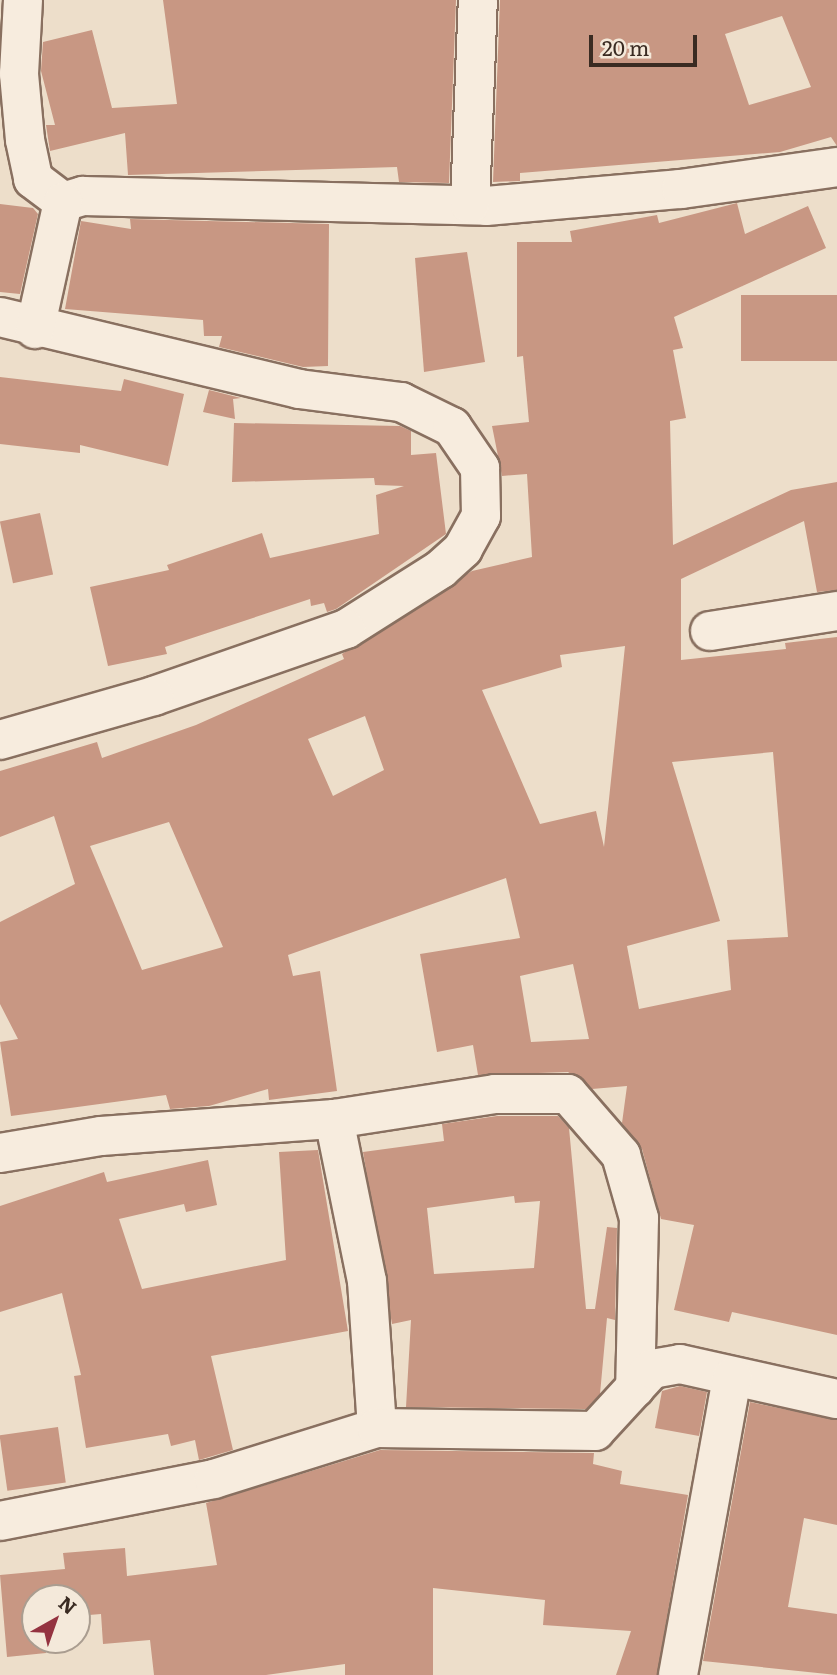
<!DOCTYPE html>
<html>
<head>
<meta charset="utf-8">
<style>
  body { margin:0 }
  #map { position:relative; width:837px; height:1675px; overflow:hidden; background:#eddeca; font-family:Literata,serif }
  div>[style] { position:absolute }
  .building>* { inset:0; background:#c89783; transform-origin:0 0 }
  .roads { filter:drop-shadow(2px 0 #897060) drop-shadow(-2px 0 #897060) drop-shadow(0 2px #897060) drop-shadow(0 -2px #897060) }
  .minor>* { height:38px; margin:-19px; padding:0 19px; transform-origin:19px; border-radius:19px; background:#f7ecde }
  span { translate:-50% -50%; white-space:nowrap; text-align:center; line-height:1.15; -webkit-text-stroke:7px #f4e9da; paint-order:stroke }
  .north { position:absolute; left:21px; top:1584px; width:70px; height:70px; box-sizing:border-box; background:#f4e9da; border:2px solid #aa9d90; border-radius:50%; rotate:40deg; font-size:19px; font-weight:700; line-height:28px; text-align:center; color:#3a2b22 }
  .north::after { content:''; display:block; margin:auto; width:24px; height:32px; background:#943340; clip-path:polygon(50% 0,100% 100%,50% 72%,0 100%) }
  .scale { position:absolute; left:589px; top:35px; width:108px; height:32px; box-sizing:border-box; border:4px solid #3a2b22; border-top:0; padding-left:9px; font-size:21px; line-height:24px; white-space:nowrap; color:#3a2b22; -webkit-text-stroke:5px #f4e9da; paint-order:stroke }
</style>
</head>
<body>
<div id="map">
  <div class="building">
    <div style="clip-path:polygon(163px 0,456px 0,449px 183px,399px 182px,397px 167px,128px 175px,125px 133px,50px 151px,46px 125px,55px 125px,41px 71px,43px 42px,92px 30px,112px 108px,177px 104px)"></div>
    <div style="clip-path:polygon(evenodd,500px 0,837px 0,837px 146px,831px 137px,780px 152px,520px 173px,520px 181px,493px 182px,500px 0,782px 16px,811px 87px,749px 105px,725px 34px,782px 16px)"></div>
    <div style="clip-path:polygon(evenodd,737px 203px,745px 234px,808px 206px,826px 248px,674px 317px,683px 348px,673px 350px,686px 418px,670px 421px,673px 545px,791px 490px,837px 482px,837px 590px,817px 592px,804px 521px,681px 579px,681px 660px,786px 649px,785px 643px,837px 637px,837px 1335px,732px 1312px,729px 1322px,674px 1310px,694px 1225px,661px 1219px,642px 1149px,622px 1123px,627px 1086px,592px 1089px,568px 1072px,478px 1075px,473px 1045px,437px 1052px,420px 954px,520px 938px,506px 878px,288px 955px,293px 976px,320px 971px,337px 1091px,269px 1100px,268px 1089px,209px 1106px,170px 1109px,166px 1095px,11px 1116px,0 1042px,18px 1039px,0 1004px,0 922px,75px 884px,54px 816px,0 837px,0 771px,97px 742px,102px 758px,196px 725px,344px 659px,342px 654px,472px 571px,532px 557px,527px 474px,502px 476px,492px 426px,529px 422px,523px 356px,517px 357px,517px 242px,572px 242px,570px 231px,657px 215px,659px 223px,737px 203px,625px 646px,604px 847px,596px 811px,540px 824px,482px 690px,562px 667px,560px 655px,625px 646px,737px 203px,365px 716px,384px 770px,333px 796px,308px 739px,365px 716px,737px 203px,773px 752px,788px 937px,727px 940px,731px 990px,639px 1009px,627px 946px,720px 921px,672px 762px,773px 752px,737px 203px,169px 822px,223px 947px,142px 970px,90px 846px,169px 822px,737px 203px,573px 964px,589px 1039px,531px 1042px,520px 976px,573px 964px)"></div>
    <div style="clip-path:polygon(0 204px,33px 208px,38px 214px,20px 294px,0 292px)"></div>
    <div style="clip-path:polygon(130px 219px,329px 224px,328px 366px,303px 367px,219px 347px,222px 336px,204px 336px,203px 320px,65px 309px,81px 221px,131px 229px)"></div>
    <div style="clip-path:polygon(467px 252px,485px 362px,424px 372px,415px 258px)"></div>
    <div style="left:837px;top:295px;width:66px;height:96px;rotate:90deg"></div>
    <div style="clip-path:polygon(0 377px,121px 391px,124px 379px,184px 394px,168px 466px,80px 445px,80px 453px,0 444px)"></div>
    <div style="clip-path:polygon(209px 390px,241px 398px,233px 399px,235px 419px,203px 412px)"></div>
    <div style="clip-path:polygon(234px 423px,400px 426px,411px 431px,411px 455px,436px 453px,446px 534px,336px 609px,327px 612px,324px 603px,311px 606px,310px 599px,165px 647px,167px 654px,108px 666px,90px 587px,169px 570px,167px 565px,262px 533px,270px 558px,379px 534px,376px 495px,404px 486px,375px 485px,374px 478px,232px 482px)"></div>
    <div style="left:40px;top:513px;width:63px;height:41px;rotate:78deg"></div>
    <div style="clip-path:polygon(evenodd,497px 1116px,558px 1116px,569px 1128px,586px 1309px,595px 1309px,607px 1227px,617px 1228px,615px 1320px,607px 1318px,600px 1394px,586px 1409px,406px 1407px,411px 1320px,392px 1324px,363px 1152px,444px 1141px,442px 1124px,497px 1116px,514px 1196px,515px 1203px,540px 1201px,534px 1268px,434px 1274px,427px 1208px,514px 1196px)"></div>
    <div style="clip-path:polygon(318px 1150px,348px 1331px,211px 1356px,233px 1450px,199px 1460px,195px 1440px,171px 1446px,168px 1434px,86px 1448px,74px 1376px,81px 1375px,62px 1293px,0 1312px,0 1206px,104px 1172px,107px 1182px,208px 1160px,217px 1205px,186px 1212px,184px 1204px,119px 1219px,142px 1289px,286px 1260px,279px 1152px)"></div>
    <div style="clip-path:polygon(680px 1386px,707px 1392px,699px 1436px,655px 1428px,662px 1391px)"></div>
    <div style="clip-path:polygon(750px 1402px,837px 1420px,837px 1525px,804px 1518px,788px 1607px,837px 1614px,837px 1675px,703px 1661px)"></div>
    <div style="left:58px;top:1427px;width:56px;height:59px;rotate:82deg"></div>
    <div style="clip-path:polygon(380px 1450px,594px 1453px,593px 1464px,622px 1471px,620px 1484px,688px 1495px,657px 1675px,616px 1675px,631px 1631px,543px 1625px,545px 1600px,433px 1588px,433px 1675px,345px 1675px,345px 1664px,266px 1675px,154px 1675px,150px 1640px,103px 1644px,101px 1614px,77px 1616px,77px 1598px,35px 1598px,35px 1640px,45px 1640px,46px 1653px,7px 1657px,0 1575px,65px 1569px,63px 1553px,125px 1548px,127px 1576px,217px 1565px,206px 1503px)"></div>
  </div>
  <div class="roads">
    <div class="minor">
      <div style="left:23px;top:0;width:74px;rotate:93.1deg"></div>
      <div style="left:19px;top:74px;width:66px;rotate:84.8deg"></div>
      <div style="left:25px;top:140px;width:40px;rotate:78deg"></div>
      <div style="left:33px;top:179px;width:38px;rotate:37deg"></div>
      <div style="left:63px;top:202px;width:21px;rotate:-17deg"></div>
      <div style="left:83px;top:196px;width:403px;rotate:1.4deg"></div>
      <div style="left:486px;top:206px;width:196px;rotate:-5deg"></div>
      <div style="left:681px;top:189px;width:158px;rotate:-8deg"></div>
      <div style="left:470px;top:204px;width:204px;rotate:-87.8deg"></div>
      <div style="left:0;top:317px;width:308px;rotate:13.5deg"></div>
      <div style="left:299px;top:389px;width:103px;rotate:7.3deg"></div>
      <div style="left:401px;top:402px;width:57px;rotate:26.1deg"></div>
      <div style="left:452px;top:427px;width:50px;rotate:55.7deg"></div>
      <div style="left:480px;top:468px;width:48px;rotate:88.8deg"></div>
      <div style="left:481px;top:516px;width:38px;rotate:119deg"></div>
      <div style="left:463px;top:549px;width:30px;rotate:138deg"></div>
      <div style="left:441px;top:569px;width:112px;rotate:147.7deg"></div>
      <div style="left:346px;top:629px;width:203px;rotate:160.8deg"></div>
      <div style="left:154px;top:696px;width:160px;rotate:164.1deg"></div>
      <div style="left:35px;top:329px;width:130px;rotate:-77.6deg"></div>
      <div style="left:710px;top:631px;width:129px;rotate:-8.9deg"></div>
      <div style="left:334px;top:1119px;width:165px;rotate:78.5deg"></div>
      <div style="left:367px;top:1281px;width:147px;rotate:86.1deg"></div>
      <div style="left:0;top:1153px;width:102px;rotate:-9.6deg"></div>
      <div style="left:101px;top:1136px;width:234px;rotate:-4.2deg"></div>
      <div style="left:334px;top:1119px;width:163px;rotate:-8.8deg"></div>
      <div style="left:495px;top:1094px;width:73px"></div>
      <div style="left:568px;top:1094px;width:81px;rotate:49deg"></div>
      <div style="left:621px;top:1155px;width:66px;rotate:74.1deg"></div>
      <div style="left:639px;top:1218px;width:170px;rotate:91.3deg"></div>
      <div style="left:0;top:1521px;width:218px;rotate:-11.1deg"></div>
      <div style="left:214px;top:1479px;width:171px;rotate:-17.4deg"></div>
      <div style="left:377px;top:1428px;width:218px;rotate:0.8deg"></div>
      <div style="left:595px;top:1431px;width:84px;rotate:-47.4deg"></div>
      <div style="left:652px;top:1369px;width:28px;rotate:-10deg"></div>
      <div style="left:680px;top:1364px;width:161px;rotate:12.6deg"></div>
      <div style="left:678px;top:1675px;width:303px;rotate:-79.7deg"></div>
    </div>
  </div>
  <div class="north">N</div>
  <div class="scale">20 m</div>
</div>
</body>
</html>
